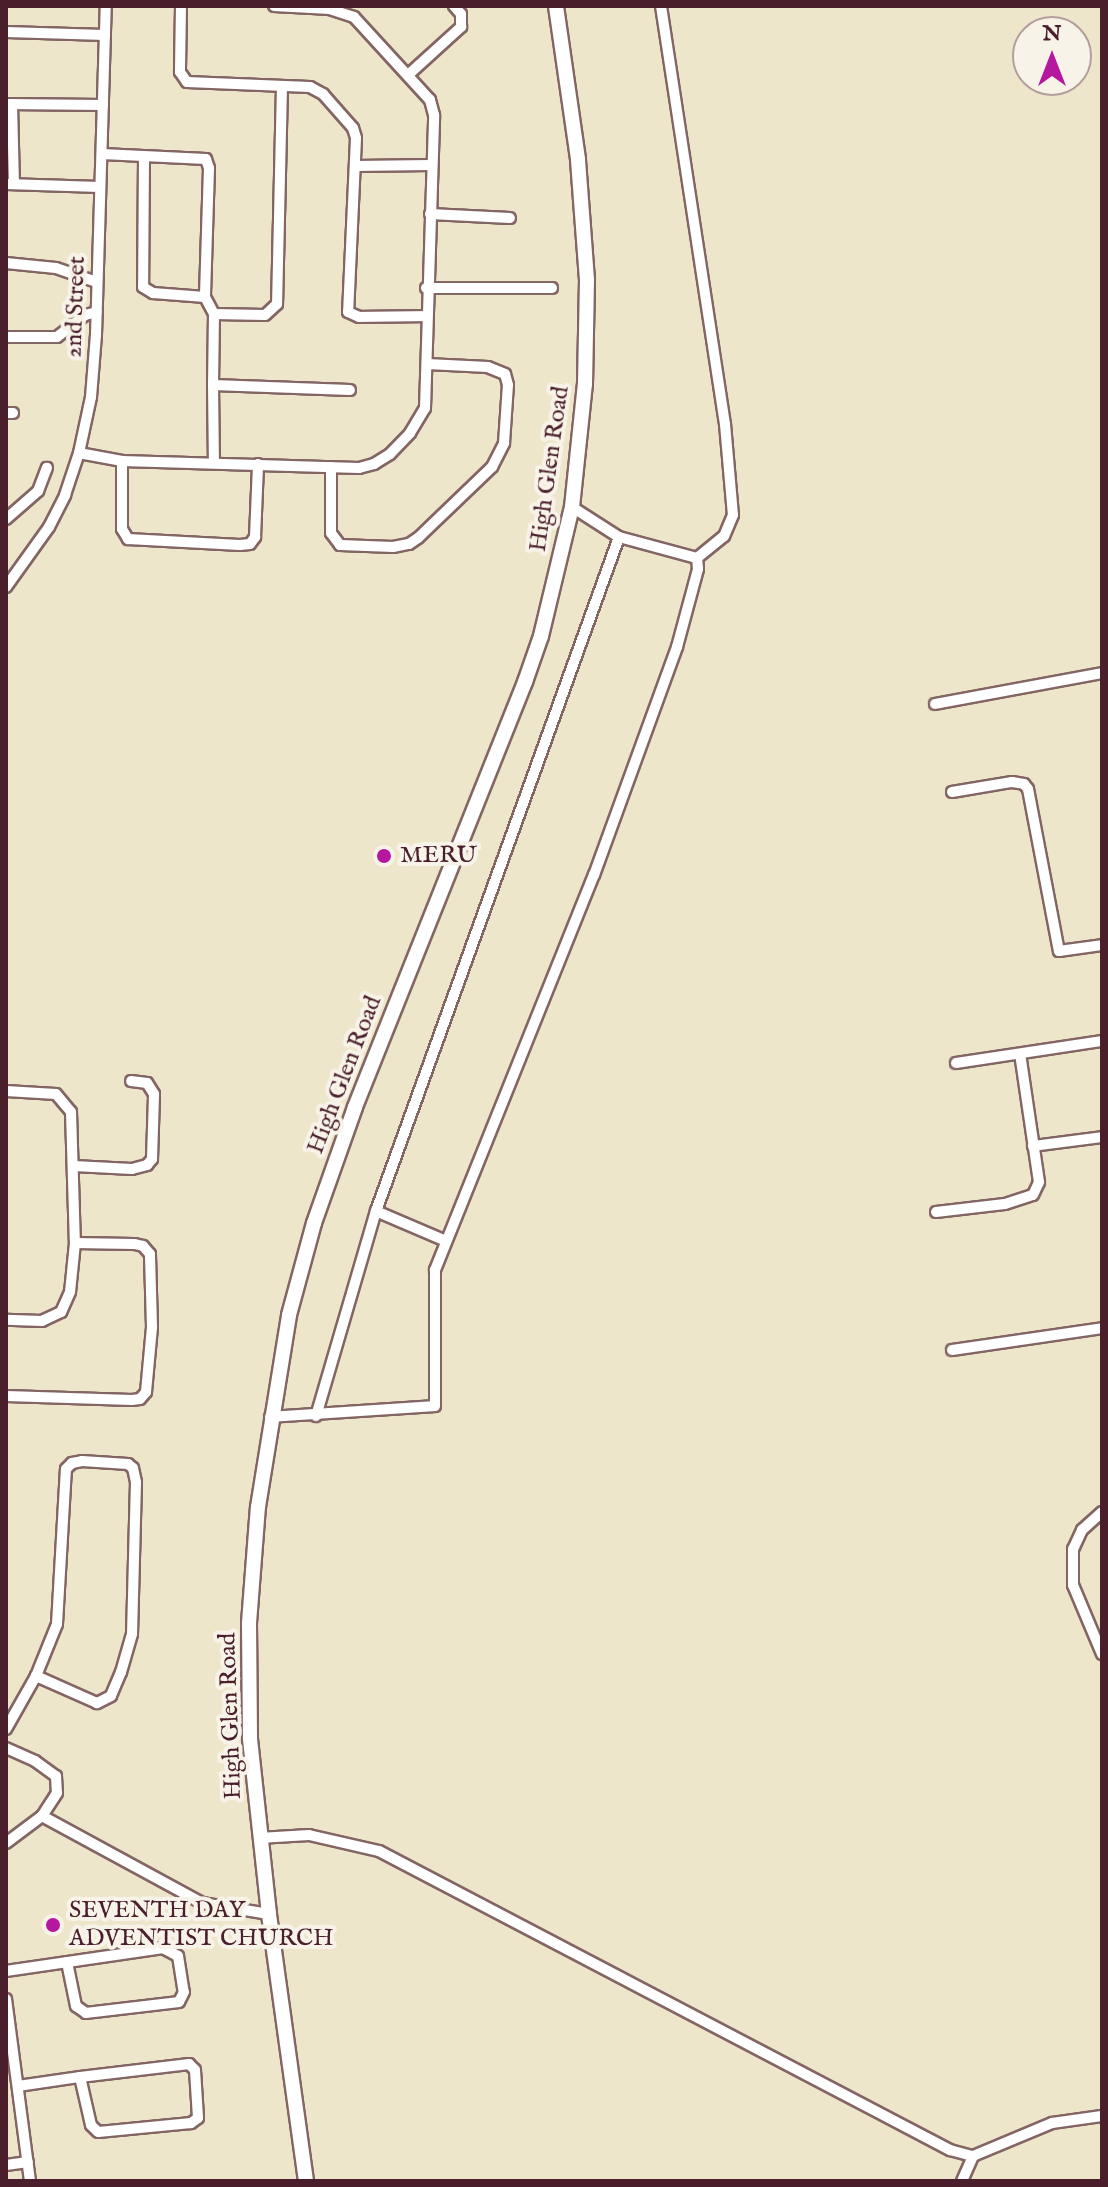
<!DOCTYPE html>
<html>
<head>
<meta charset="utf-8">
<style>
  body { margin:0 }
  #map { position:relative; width:1108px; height:2187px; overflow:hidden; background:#eee6cb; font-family:"IM FELL English",serif }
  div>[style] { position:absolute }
  .roads { filter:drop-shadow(2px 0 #836563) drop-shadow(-2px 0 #836563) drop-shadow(0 2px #836563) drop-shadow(0 -2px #836563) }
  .minor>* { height:10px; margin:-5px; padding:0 5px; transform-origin:5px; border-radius:5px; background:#fff }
  .major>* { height:14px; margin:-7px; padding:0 7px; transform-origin:7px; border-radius:7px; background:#fff }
  .dots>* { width:22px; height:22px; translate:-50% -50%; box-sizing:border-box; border:4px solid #f7f3e8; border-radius:50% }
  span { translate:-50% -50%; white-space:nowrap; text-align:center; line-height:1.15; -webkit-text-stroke:8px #f7f3e8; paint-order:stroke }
  .street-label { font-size:24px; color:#4a1f2b }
  .poi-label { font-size:24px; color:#4a1f2b }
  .left { translate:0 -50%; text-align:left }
  .frame { position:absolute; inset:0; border:8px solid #4a1f2b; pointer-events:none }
  .north { position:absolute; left:1012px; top:16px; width:80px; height:80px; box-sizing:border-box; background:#f7f3e8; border:2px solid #b29e9c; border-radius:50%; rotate:0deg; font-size:22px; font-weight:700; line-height:32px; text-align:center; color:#4a1f2b }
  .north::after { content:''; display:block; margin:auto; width:28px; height:36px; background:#b5179e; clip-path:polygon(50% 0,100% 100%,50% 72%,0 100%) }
</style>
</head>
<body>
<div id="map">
  <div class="roads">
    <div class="minor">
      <div style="left:181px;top:6px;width:66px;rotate:90.9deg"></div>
      <div style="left:180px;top:72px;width:12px;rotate:55deg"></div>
      <div style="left:187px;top:82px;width:123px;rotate:2.3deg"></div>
      <div style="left:310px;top:87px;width:15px;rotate:28deg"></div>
      <div style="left:323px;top:94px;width:45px;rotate:48.6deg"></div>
      <div style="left:353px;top:128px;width:10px;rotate:73deg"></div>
      <div style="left:356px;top:138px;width:174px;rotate:92.6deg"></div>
      <div style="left:348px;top:312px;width:12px;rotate:24deg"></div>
      <div style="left:359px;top:317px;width:68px;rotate:-0.8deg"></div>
      <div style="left:661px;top:6px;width:423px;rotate:81.3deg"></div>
      <div style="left:725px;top:424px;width:91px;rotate:85deg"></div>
      <div style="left:733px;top:515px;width:23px;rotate:113deg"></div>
      <div style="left:724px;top:536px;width:35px;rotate:141deg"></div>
      <div style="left:6px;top:32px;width:99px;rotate:1.7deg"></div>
      <div style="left:408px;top:75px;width:72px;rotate:-42.2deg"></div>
      <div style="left:461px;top:27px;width:13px;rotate:-90deg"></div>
      <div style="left:461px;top:14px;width:11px;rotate:-131deg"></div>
      <div style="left:282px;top:86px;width:218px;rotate:91.3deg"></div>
      <div style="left:277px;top:304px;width:16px;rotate:137deg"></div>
      <div style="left:265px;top:315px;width:51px;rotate:-178.9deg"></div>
      <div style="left:214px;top:314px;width:71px;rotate:90.8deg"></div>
      <div style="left:213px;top:385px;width:137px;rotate:2.1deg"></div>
      <div style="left:6px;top:104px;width:97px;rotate:0.6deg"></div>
      <div style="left:12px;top:104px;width:80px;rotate:88.6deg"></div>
      <div style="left:102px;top:154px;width:104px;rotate:2.8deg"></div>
      <div style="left:206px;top:159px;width:9px;rotate:72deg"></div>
      <div style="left:209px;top:168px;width:129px;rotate:91.8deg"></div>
      <div style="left:205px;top:297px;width:19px;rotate:62deg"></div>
      <div style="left:144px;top:157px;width:130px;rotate:90.4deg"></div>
      <div style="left:143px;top:287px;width:12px;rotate:31deg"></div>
      <div style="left:153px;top:293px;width:52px;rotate:4.4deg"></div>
      <div style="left:355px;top:166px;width:76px;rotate:-0.8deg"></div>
      <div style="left:6px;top:184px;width:94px;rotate:1.8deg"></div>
      <div style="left:430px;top:214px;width:80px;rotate:2.9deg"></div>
      <div style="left:6px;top:263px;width:50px;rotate:5.7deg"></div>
      <div style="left:56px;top:268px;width:43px;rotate:18.9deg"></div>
      <div style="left:426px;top:288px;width:126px"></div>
      <div style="left:6px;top:337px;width:51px"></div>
      <div style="left:57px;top:337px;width:36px;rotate:-38deg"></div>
      <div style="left:85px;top:315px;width:12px;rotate:-14deg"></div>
      <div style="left:213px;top:385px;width:77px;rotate:89.3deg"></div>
      <div style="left:6px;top:413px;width:7px"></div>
      <div style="left:79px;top:453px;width:44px;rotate:10.5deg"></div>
      <div style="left:122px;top:461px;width:237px;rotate:1.7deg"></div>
      <div style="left:359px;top:468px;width:16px;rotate:-15deg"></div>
      <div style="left:374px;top:464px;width:19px;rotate:-32deg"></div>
      <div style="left:390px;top:454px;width:29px;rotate:-46deg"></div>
      <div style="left:410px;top:433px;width:29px;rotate:-59deg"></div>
      <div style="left:425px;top:408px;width:293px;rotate:-88.2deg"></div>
      <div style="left:434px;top:115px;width:16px;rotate:-105deg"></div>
      <div style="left:430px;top:100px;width:113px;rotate:-132.5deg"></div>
      <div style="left:354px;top:17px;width:25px;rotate:-162deg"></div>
      <div style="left:330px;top:9px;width:56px;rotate:-176.9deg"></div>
      <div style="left:122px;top:461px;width:68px;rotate:90deg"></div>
      <div style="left:122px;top:529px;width:12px;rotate:59deg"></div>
      <div style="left:128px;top:539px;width:112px;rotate:3.1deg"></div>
      <div style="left:240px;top:545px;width:10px;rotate:-6deg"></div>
      <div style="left:250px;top:544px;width:9px;rotate:-54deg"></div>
      <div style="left:255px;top:537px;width:73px;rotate:-87.6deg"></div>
      <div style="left:331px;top:467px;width:66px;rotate:90deg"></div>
      <div style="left:331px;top:533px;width:15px;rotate:53deg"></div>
      <div style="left:340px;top:545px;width:53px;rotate:2.2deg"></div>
      <div style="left:393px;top:547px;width:16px;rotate:-11deg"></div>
      <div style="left:409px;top:544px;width:11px;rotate:-34deg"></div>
      <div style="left:418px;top:538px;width:103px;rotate:-43.8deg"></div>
      <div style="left:492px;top:467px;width:27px;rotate:-63deg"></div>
      <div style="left:504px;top:443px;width:58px;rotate:-86.1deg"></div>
      <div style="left:508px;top:385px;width:11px;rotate:-105deg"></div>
      <div style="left:505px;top:374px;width:18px;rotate:-158deg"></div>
      <div style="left:488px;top:367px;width:61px;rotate:-177.2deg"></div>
      <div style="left:572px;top:507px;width:56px;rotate:32.6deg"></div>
      <div style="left:619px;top:537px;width:81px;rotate:15.1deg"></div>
      <div style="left:6px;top:519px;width:43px;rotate:-41.2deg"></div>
      <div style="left:38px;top:491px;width:25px;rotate:-69deg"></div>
      <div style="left:6px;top:587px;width:74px;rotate:-54.4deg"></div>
      <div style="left:49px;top:527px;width:36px;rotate:-63deg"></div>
      <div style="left:65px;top:495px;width:44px;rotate:-71.6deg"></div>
      <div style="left:79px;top:453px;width:57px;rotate:-77.9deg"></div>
      <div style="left:91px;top:397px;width:62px;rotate:-85.4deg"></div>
      <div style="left:96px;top:335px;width:329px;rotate:-88.3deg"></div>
      <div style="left:935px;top:704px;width:170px;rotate:-10.5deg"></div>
      <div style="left:952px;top:792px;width:61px;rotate:-9.5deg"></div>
      <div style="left:1012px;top:782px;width:12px;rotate:9deg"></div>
      <div style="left:1024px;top:784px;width:6px;rotate:51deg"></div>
      <div style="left:1028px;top:789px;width:165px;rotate:79.2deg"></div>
      <div style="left:1059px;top:951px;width:43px;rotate:-7.9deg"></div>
      <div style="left:956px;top:1063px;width:148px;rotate:-8.6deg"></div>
      <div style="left:6px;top:1091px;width:50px;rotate:3.4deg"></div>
      <div style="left:56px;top:1094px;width:23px;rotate:50deg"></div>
      <div style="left:71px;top:1112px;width:131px;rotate:88.3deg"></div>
      <div style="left:75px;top:1243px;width:49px;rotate:95.8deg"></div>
      <div style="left:70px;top:1292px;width:22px;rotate:114deg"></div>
      <div style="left:61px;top:1312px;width:21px;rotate:155deg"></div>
      <div style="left:42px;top:1321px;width:36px;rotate:-178deg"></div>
      <div style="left:1033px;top:1146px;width:70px;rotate:-7.4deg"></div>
      <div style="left:74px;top:1166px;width:58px;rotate:3deg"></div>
      <div style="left:132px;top:1169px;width:16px;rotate:-15deg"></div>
      <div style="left:147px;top:1165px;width:8px;rotate:-50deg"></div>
      <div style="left:152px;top:1159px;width:65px;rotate:-88.2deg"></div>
      <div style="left:154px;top:1094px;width:13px;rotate:-122deg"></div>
      <div style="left:147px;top:1083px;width:16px;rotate:-173deg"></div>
      <div style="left:376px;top:1211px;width:76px;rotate:23.2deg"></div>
      <div style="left:936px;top:1212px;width:69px;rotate:-6.6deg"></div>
      <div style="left:1005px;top:1204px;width:29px;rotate:-18deg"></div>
      <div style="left:1033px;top:1195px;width:14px;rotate:-65deg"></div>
      <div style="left:1039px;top:1182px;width:129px;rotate:-98.4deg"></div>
      <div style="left:952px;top:1350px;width:152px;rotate:-8.3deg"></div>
      <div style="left:6px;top:1396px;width:126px;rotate:1.8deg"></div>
      <div style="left:132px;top:1400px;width:8px;rotate:-7deg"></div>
      <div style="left:140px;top:1399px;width:9px;rotate:-49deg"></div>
      <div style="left:146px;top:1392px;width:65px;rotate:-84.7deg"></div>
      <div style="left:152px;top:1327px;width:73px;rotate:-91.6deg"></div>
      <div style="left:150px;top:1254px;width:11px;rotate:-131deg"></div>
      <div style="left:143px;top:1246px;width:9px;rotate:-167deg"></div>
      <div style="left:134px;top:1244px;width:59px;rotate:-179deg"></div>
      <div style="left:316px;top:1416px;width:214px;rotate:-73.7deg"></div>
      <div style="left:376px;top:1211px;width:716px;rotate:-70.17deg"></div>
      <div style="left:270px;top:1417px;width:165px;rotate:-3.8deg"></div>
      <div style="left:435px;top:1406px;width:136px;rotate:-90deg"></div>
      <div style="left:435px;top:1270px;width:426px;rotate:-68.1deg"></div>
      <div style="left:594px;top:875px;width:243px;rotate:-70deg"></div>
      <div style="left:677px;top:647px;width:81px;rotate:-74.9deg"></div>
      <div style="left:698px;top:569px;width:11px;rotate:-95deg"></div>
      <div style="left:1102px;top:1512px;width:27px;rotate:138deg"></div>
      <div style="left:1082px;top:1530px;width:21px;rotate:115deg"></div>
      <div style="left:1073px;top:1549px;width:36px;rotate:90deg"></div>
      <div style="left:1073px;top:1585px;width:75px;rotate:67.2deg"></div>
      <div style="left:6px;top:1729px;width:61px;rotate:-60.5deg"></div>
      <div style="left:36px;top:1676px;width:56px;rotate:-68deg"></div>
      <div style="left:57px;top:1624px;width:155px;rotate:-86.7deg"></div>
      <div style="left:66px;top:1469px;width:8px;rotate:-45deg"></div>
      <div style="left:72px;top:1463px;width:10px;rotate:-11deg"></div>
      <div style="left:82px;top:1461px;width:46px;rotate:3.7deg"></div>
      <div style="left:128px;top:1464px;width:6px;rotate:39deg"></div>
      <div style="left:133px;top:1468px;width:14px;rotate:78deg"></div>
      <div style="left:136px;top:1482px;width:152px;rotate:91.5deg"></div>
      <div style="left:132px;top:1634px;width:40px;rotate:106deg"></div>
      <div style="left:121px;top:1672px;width:26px;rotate:113deg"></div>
      <div style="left:111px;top:1696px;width:16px;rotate:153deg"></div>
      <div style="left:97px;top:1703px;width:67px;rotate:-156.1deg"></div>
      <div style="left:6px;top:1748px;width:32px;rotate:24deg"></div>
      <div style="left:35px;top:1761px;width:26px;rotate:36deg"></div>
      <div style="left:56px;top:1776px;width:17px;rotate:87deg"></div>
      <div style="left:57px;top:1793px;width:27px;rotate:123deg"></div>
      <div style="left:259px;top:1838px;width:50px;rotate:-3.4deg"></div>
      <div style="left:309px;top:1835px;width:72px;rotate:12.9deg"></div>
      <div style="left:379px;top:1851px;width:645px;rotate:27.64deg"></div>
      <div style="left:950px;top:2150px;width:24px;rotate:15deg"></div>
      <div style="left:973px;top:2156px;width:86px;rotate:-22.7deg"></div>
      <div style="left:1052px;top:2123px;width:50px;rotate:-8deg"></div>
      <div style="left:6px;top:1843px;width:45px;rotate:-36.9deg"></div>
      <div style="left:42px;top:1816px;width:182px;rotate:28.5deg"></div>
      <div style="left:202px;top:1903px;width:68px;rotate:9.3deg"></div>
      <div style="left:6px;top:1971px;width:159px;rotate:-8.3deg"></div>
      <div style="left:163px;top:1948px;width:17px;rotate:28deg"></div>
      <div style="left:178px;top:1956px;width:36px;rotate:81deg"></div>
      <div style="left:184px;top:1992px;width:11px;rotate:117deg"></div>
      <div style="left:179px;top:2002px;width:94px;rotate:173.3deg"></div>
      <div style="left:86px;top:2013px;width:12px;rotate:-145deg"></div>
      <div style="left:76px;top:2006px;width:45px;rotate:-101.6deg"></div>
      <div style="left:6px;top:1999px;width:184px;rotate:82.5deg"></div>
      <div style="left:18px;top:2086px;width:63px;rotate:-8.3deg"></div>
      <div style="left:80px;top:2077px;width:110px;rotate:-6.8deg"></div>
      <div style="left:189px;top:2064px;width:8px;rotate:45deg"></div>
      <div style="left:195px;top:2070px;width:48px;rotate:86.4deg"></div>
      <div style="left:198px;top:2118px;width:9px;rotate:144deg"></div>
      <div style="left:191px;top:2123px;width:93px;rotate:174.5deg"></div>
      <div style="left:98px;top:2132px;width:10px;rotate:-135deg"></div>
      <div style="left:91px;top:2125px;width:49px;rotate:-102.9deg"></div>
      <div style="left:6px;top:2165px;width:22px;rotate:-8deg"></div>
      <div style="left:962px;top:2181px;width:27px;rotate:-66deg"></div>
    </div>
    <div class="major">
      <div style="left:306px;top:2181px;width:270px;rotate:-97.9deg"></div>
      <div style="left:269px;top:1914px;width:177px;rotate:-96.2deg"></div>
      <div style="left:250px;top:1738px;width:115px;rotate:-90.5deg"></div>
      <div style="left:249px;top:1623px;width:116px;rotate:-85.6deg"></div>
      <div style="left:258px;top:1507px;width:194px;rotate:-80.8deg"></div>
      <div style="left:289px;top:1315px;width:95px;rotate:-74.8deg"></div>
      <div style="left:314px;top:1223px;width:123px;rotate:-70.5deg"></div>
      <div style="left:355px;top:1107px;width:458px;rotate:-68.2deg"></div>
      <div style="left:525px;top:682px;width:49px;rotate:-70.8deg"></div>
      <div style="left:541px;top:636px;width:133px;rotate:-76.5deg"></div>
      <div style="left:572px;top:507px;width:124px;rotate:-84deg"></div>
      <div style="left:585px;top:384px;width:104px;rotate:-88.9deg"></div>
      <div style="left:587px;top:280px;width:121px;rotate:-94.3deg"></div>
      <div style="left:578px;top:159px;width:155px;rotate:-98.2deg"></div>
    </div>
  </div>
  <div class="dots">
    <div style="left:384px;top:856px;background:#b5179e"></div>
    <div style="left:53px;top:1925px;background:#b5179e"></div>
  </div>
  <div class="street-label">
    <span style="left:76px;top:307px;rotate:-88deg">2nd Street</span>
    <span style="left:550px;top:469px;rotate:-82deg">High Glen Road</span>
    <span style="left:345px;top:1075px;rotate:-69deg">High Glen Road</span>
    <span style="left:231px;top:1716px;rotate:-92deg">High Glen Road</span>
  </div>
  <div class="poi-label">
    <span class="left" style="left:400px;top:856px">MERU</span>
    <span class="left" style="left:69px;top:1925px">SEVENTH DAY<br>ADVENTIST CHURCH</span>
  </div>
  <div class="frame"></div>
  <div class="north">N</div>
</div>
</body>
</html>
